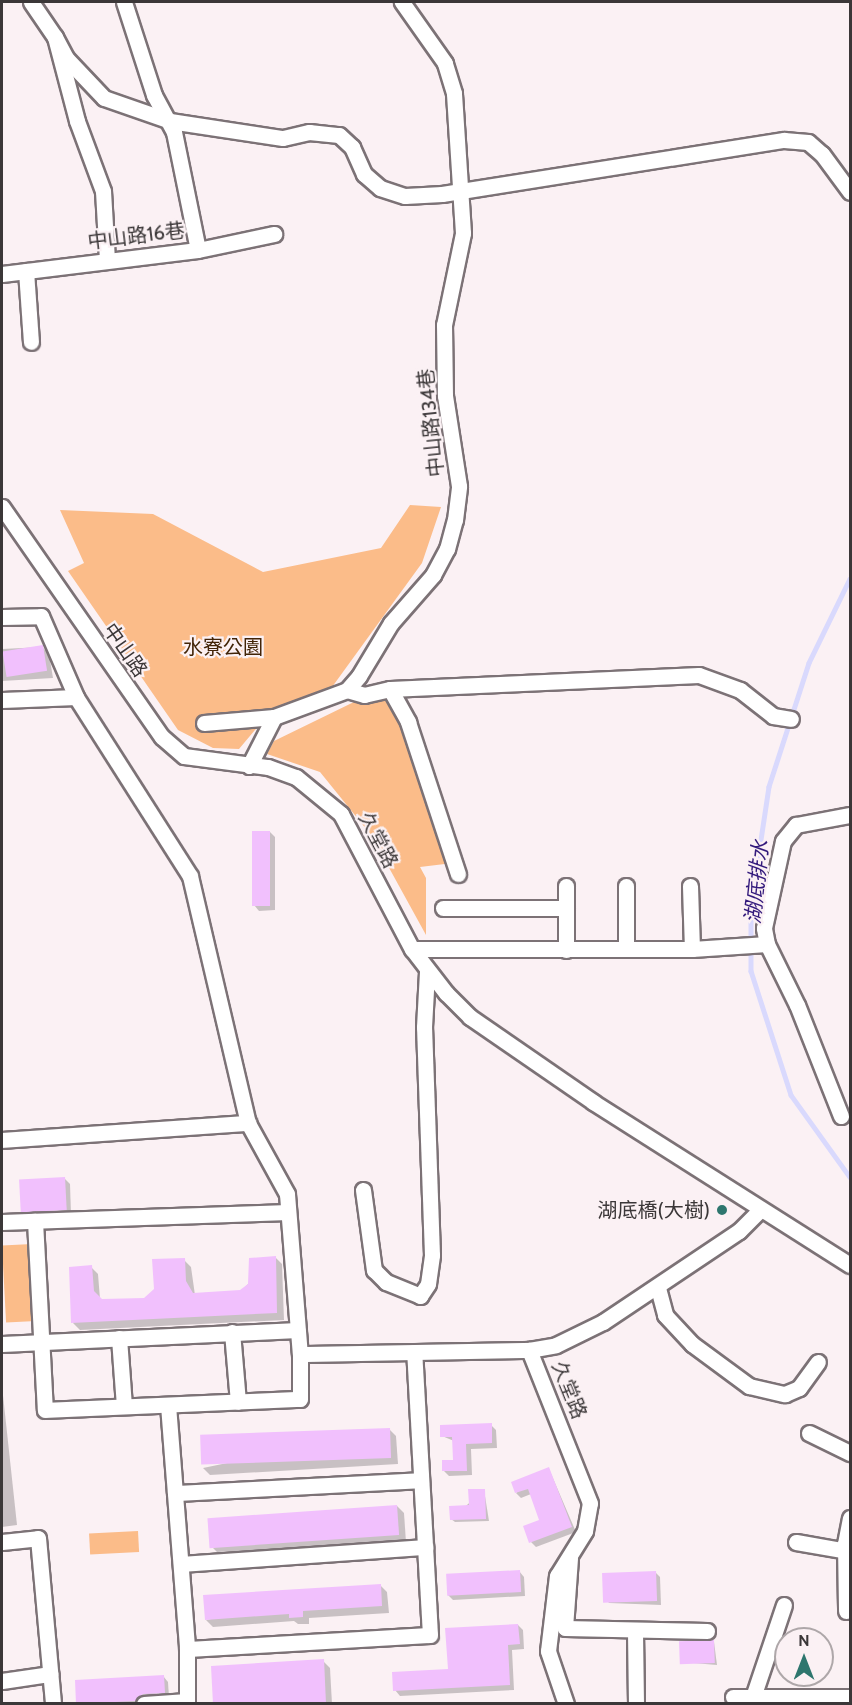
<!DOCTYPE html>
<html>
<head>
<meta charset="utf-8">
<style>
  body { margin:0 }
  #map { position:relative; width:852px; height:1705px; overflow:hidden; background:#fbf1f4; font-family:Cabin,"Noto Sans TC",sans-serif }
  div>[style] { position:absolute }
  .green>* { inset:0; background:#fbbc89; transform-origin:0 0 }
  .shadow>* { inset:0; background:#0003 }
  .stream>* { height:4.5px; margin:-2.25px; padding:0 2.25px; transform-origin:2.25px; border-radius:2.25px; background:#d9d9fd }
  .building>* { inset:0; background:#f1c0fd; transform-origin:0 0 }
  .roads { filter:drop-shadow(2px 0 #7c7276) drop-shadow(-2px 0 #7c7276) drop-shadow(0 2px #7c7276) drop-shadow(0 -2px #7c7276) }
  .minor>* { height:15px; margin:-7.5px; padding:0 7.5px; transform-origin:7.5px; border-radius:7.5px; background:#fff }
  .dots>* { width:16px; height:16px; translate:-50% -50%; box-sizing:border-box; border:3px solid #fbf1f4; border-radius:50% }
  span { translate:-50% -50%; white-space:nowrap; text-align:center; line-height:1.15; -webkit-text-stroke:4.5px #fbf1f4; paint-order:stroke }
  .street-label { font-size:20px; color:#3b3738 }
  .park-label { font-size:20px; color:#422407 }
  .poi-label { font-size:20px; color:#3b3738 }
  .right { translate:-100% -50%; text-align:right }
  .water-label { font-size:21px; color:#331a7c; font-style:italic }
  .frame { position:absolute; inset:0; border:3px solid #3b3738; pointer-events:none }
  .north { position:absolute; left:774px; top:1627px; width:60px; height:60px; box-sizing:border-box; background:#fbf1f4; border:2px solid #aea7a9; border-radius:50%; rotate:0deg; font-size:16px; font-weight:700; line-height:24px; text-align:center; color:#3b3738 }
  .north::after { content:''; display:block; margin:auto; width:21px; height:27px; background:#2e766e; clip-path:polygon(50% 0,100% 100%,50% 72%,0 100%) }
</style>
</head>
<body>
<div id="map">
  <div class="green">
    <div style="clip-path:polygon(410px 505px,441px 507px,422px 563px,327px 694px,260px 724px,239px 749px,213px 748px,178px 730px,68px 571px,84px 563px,60px 510px,153px 514px,263px 572px,381px 548px)"></div>
    <div style="clip-path:polygon(390px 694px,453px 863px,420px 867px,426px 878px,426px 935px,371px 835px,320px 772px,267px 754px,274px 741px,356px 701px,370px 701px)"></div>
    <div style="left:32px;top:1244px;width:77px;height:30px;rotate:87deg"></div>
    <div style="left:138px;top:1531px;width:21px;height:49px;rotate:87deg"></div>
  </div>
  <div class="shadow">
    <div style="clip-path:polygon(42px 647px,49px 654px,53px 678px,2px 681px,2px 649px)"></div>
    <div style="clip-path:polygon(270px 832px,275px 837px,275px 910px,259px 911px,254px 905px)"></div>
    <div style="clip-path:polygon(65px 1179px,70px 1184px,71px 1214px,27px 1216px,21px 1211px)"></div>
    <div style="clip-path:polygon(275px 1257px,282px 1264px,284px 1320px,80px 1330px,73px 1323px,91px 1267px,98px 1274px,100px 1299px,144px 1300px,184px 1260px,191px 1267px,195px 1295px,240px 1292px)"></div>
    <div style="clip-path:polygon(2px 1386px,17px 1525px,2px 1527px)"></div>
    <div style="clip-path:polygon(491px 1425px,496px 1430px,497px 1448px,471px 1449px,472px 1475px,449px 1476px,444px 1471px,455px 1461px,454px 1441px,442px 1436px)"></div>
    <div style="clip-path:polygon(389px 1429px,396px 1436px,398px 1464px,210px 1475px,203px 1468px)"></div>
    <div style="clip-path:polygon(549px 1469px,576px 1532px,536px 1547px,531px 1542px,541px 1520px,531px 1494px,521px 1498px,516px 1493px)"></div>
    <div style="clip-path:polygon(484px 1490px,489px 1521px,455px 1522px,451px 1519px)"></div>
    <div style="clip-path:polygon(397px 1506px,404px 1513px,406px 1542px,217px 1552px,210px 1545px)"></div>
    <div style="clip-path:polygon(519px 1571px,524px 1577px,525px 1596px,453px 1600px,448px 1595px)"></div>
    <div style="clip-path:polygon(656px 1573px,660px 1577px,661px 1605px,609px 1603px,605px 1598px)"></div>
    <div style="clip-path:polygon(380px 1585px,387px 1592px,389px 1613px,309px 1618px,309px 1624px,298px 1624px,294px 1621px,213px 1627px,206px 1620px)"></div>
    <div style="clip-path:polygon(518px 1625px,523px 1630px,524px 1649px,512px 1650px,514px 1690px,400px 1696px,395px 1690px,449px 1670px)"></div>
    <div style="clip-path:polygon(714px 1642px,717px 1665px,681px 1662px)"></div>
    <div style="clip-path:polygon(323px 1661px,330px 1668px,332px 1704px,215px 1704px)"></div>
    <div style="clip-path:polygon(163px 1676px,168px 1682px,169px 1697px,143px 1704px,78px 1703px)"></div>
  </div>
  <div class="stream">
    <div style="left:850px;top:579px;width:93px;rotate:116deg"></div>
    <div style="left:809px;top:663px;width:130px;rotate:107.9deg"></div>
    <div style="left:769px;top:787px;width:120px;rotate:98.6deg"></div>
    <div style="left:751px;top:906px;width:65px;rotate:90deg"></div>
    <div style="left:751px;top:971px;width:130px;rotate:72.1deg"></div>
    <div style="left:791px;top:1095px;width:101px;rotate:54.3deg"></div>
  </div>
  <div class="building">
    <div style="left:43px;top:645px;width:26px;height:41px;rotate:81deg"></div>
    <div style="left:252px;top:831px;width:18px;height:75px"></div>
    <div style="left:65px;top:1177px;width:33px;height:46px;rotate:87deg"></div>
    <div style="clip-path:polygon(276px 1256px,277px 1313px,71px 1323px,69px 1267px,92px 1265px,94px 1291px,102px 1299px,144px 1298px,154px 1289px,152px 1259px,185px 1258px,186px 1281px,193px 1293px,240px 1290px,248px 1284px,249px 1258px)"></div>
    <div style="clip-path:polygon(492px 1423px,492px 1443px,466px 1444px,467px 1471px,442px 1471px,442px 1460px,453px 1460px,452px 1437px,440px 1437px,440px 1425px)"></div>
    <div style="left:390px;top:1428px;width:30px;height:190px;rotate:88deg"></div>
    <div style="clip-path:polygon(549px 1467px,572px 1527px,529px 1543px,523px 1526px,539px 1520px,528px 1489px,515px 1493px,511px 1482px)"></div>
    <div style="clip-path:polygon(468px 1489px,485px 1489px,486px 1519px,450px 1520px,449px 1506px,469px 1505px)"></div>
    <div style="left:397px;top:1505px;width:30px;height:190px;rotate:86deg"></div>
    <div style="left:520px;top:1570px;width:22px;height:74px;rotate:87deg"></div>
    <div style="left:656px;top:1571px;width:30px;height:54px;rotate:88deg"></div>
    <div style="clip-path:polygon(381px 1584px,382px 1606px,303px 1611px,303px 1617px,289px 1618px,289px 1614px,205px 1620px,203px 1595px)"></div>
    <div style="clip-path:polygon(518px 1624px,520px 1644px,508px 1645px,510px 1685px,393px 1691px,392px 1672px,448px 1669px,445px 1628px)"></div>
    <div style="left:714px;top:1640px;width:23px;height:35px;rotate:88deg"></div>
    <div style="clip-path:polygon(324px 1659px,326px 1704px,213px 1704px,211px 1666px)"></div>
    <div style="clip-path:polygon(164px 1675px,165px 1693px,143px 1694px,135px 1701px,76px 1704px,75px 1680px)"></div>
  </div>
  <div class="roads">
    <div class="minor">
      <div style="left:31px;top:2px;width:42px;rotate:55.6deg"></div>
      <div style="left:55px;top:37px;width:87px;rotate:75.3deg"></div>
      <div style="left:77px;top:121px;width:75px;rotate:69.6deg"></div>
      <div style="left:103px;top:191px;width:69px;rotate:86.7deg"></div>
      <div style="left:124px;top:2px;width:98px;rotate:72.1deg"></div>
      <div style="left:154px;top:95px;width:42px;rotate:61.6deg"></div>
      <div style="left:174px;top:132px;width:120px;rotate:78.5deg"></div>
      <div style="left:55px;top:37px;width:24px;rotate:62deg"></div>
      <div style="left:66px;top:58px;width:55px;rotate:46.5deg"></div>
      <div style="left:104px;top:98px;width:70px;rotate:19.2deg"></div>
      <div style="left:170px;top:121px;width:114px;rotate:8.6deg"></div>
      <div style="left:283px;top:138px;width:27px;rotate:-13deg"></div>
      <div style="left:309px;top:132px;width:30px;rotate:6deg"></div>
      <div style="left:339px;top:135px;width:18px;rotate:43deg"></div>
      <div style="left:352px;top:147px;width:30px;rotate:66deg"></div>
      <div style="left:364px;top:174px;width:21px;rotate:41deg"></div>
      <div style="left:380px;top:188px;width:26px;rotate:18deg"></div>
      <div style="left:405px;top:196px;width:37px;rotate:-3deg"></div>
      <div style="left:442px;top:194px;width:346px;rotate:-9deg"></div>
      <div style="left:784px;top:140px;width:24px;rotate:5deg"></div>
      <div style="left:808px;top:142px;width:18px;rotate:41deg"></div>
      <div style="left:822px;top:154px;width:47px;rotate:53.6deg"></div>
      <div style="left:26px;top:271px;width:71px;rotate:86deg"></div>
      <div style="left:2px;top:274px;width:197px;rotate:-7deg"></div>
      <div style="left:198px;top:250px;width:78px;rotate:-11.9deg"></div>
      <div style="left:2px;top:507px;width:280px;rotate:55.2deg"></div>
      <div style="left:162px;top:737px;width:29px;rotate:41deg"></div>
      <div style="left:184px;top:756px;width:85px;rotate:7.5deg"></div>
      <div style="left:268px;top:767px;width:30px;rotate:20deg"></div>
      <div style="left:296px;top:777px;width:58px;rotate:39.4deg"></div>
      <div style="left:341px;top:814px;width:153px;rotate:62.3deg"></div>
      <div style="left:412px;top:949px;width:56px;rotate:52.3deg"></div>
      <div style="left:446px;top:993px;width:34px;rotate:45deg"></div>
      <div style="left:470px;top:1017px;width:150px;rotate:34.6deg"></div>
      <div style="left:593px;top:1102px;width:304px;rotate:32.4deg"></div>
      <div style="left:2px;top:617px;width:39px;rotate:-1deg"></div>
      <div style="left:41px;top:616px;width:88px;rotate:66.6deg"></div>
      <div style="left:390px;top:689px;width:309px;rotate:-2.6deg"></div>
      <div style="left:699px;top:675px;width:44px;rotate:20.1deg"></div>
      <div style="left:740px;top:690px;width:42px;rotate:38.2deg"></div>
      <div style="left:773px;top:716px;width:18px;rotate:9deg"></div>
      <div style="left:347px;top:690px;width:18px;rotate:16deg"></div>
      <div style="left:364px;top:695px;width:27px;rotate:-13deg"></div>
      <div style="left:390px;top:689px;width:38px;rotate:61deg"></div>
      <div style="left:408px;top:722px;width:160px;rotate:71.8deg"></div>
      <div style="left:2px;top:700px;width:74px;rotate:-2.3deg"></div>
      <div style="left:76px;top:697px;width:212px;rotate:57.5deg"></div>
      <div style="left:190px;top:876px;width:254px;rotate:76.8deg"></div>
      <div style="left:204px;top:723px;width:70px;rotate:-4.9deg"></div>
      <div style="left:249px;top:766px;width:55px;rotate:-63deg"></div>
      <div style="left:274px;top:717px;width:78px;rotate:-20.3deg"></div>
      <div style="left:347px;top:690px;width:18px;rotate:-49deg"></div>
      <div style="left:359px;top:676px;width:62px;rotate:-58.9deg"></div>
      <div style="left:391px;top:623px;width:64px;rotate:-48.8deg"></div>
      <div style="left:433px;top:575px;width:30px;rotate:-62deg"></div>
      <div style="left:447px;top:549px;width:30px;rotate:-75deg"></div>
      <div style="left:455px;top:520px;width:34px;rotate:-83deg"></div>
      <div style="left:459px;top:486px;width:91px;rotate:-98.8deg"></div>
      <div style="left:445px;top:396px;width:71px;rotate:-90.8deg"></div>
      <div style="left:444px;top:325px;width:94px;rotate:-78.3deg"></div>
      <div style="left:463px;top:233px;width:140px;rotate:-93.7deg"></div>
      <div style="left:454px;top:93px;width:31px;rotate:-107deg"></div>
      <div style="left:445px;top:63px;width:75px;rotate:-125.2deg"></div>
      <div style="left:566px;top:886px;width:64px;rotate:90deg"></div>
      <div style="left:626px;top:886px;width:63px;rotate:90deg"></div>
      <div style="left:690px;top:886px;width:63px;rotate:88.2deg"></div>
      <div style="left:443px;top:908px;width:123px"></div>
      <div style="left:412px;top:949px;width:280px"></div>
      <div style="left:692px;top:949px;width:75px;rotate:-3.8deg"></div>
      <div style="left:841px;top:1116px;width:119px;rotate:-111.6deg"></div>
      <div style="left:797px;top:1005px;width:68px;rotate:-116.2deg"></div>
      <div style="left:767px;top:944px;width:16px;rotate:-101deg"></div>
      <div style="left:764px;top:928px;width:89px;rotate:-77.7deg"></div>
      <div style="left:783px;top:841px;width:21px;rotate:-51deg"></div>
      <div style="left:796px;top:825px;width:55px;rotate:-10.5deg"></div>
      <div style="left:2px;top:1140px;width:247px;rotate:-4deg"></div>
      <div style="left:248px;top:1123px;width:81px;rotate:61.2deg"></div>
      <div style="left:287px;top:1194px;width:161px;rotate:85.4deg"></div>
      <div style="left:300px;top:1354px;width:229px;rotate:-1deg"></div>
      <div style="left:363px;top:1190px;width:81px;rotate:82.2deg"></div>
      <div style="left:374px;top:1270px;width:17px;rotate:45deg"></div>
      <div style="left:386px;top:1282px;width:37px;rotate:22deg"></div>
      <div style="left:420px;top:1296px;width:14px;rotate:-56deg"></div>
      <div style="left:428px;top:1284px;width:29px;rotate:-82deg"></div>
      <div style="left:432px;top:1255px;width:228px;rotate:-92deg"></div>
      <div style="left:424px;top:1027px;width:56px;rotate:-86.9deg"></div>
      <div style="left:288px;top:1212px;width:253px;rotate:178deg"></div>
      <div style="left:35px;top:1221px;width:189px;rotate:87deg"></div>
      <div style="left:45px;top:1410px;width:255px;rotate:-2.5deg"></div>
      <div style="left:300px;top:1399px;width:45px;rotate:-90deg"></div>
      <div style="left:2px;top:1222px;width:33px;rotate:-2deg"></div>
      <div style="left:658px;top:1288px;width:28px;rotate:75deg"></div>
      <div style="left:665px;top:1315px;width:40px;rotate:47deg"></div>
      <div style="left:692px;top:1344px;width:71px;rotate:36.4deg"></div>
      <div style="left:749px;top:1386px;width:37px;rotate:13deg"></div>
      <div style="left:785px;top:1394px;width:15px;rotate:-23deg"></div>
      <div style="left:799px;top:1388px;width:32px;rotate:-54deg"></div>
      <div style="left:232px;top:1332px;width:70px;rotate:85.1deg"></div>
      <div style="left:119px;top:1338px;width:68px;rotate:85.8deg"></div>
      <div style="left:2px;top:1344px;width:296px;rotate:-2.7deg"></div>
      <div style="left:168px;top:1405px;width:245px;rotate:85.5deg"></div>
      <div style="left:187px;top:1649px;width:243px;rotate:-3.3deg"></div>
      <div style="left:430px;top:1635px;width:283px;rotate:-93.2deg"></div>
      <div style="left:809px;top:1433px;width:46px;rotate:26deg"></div>
      <div style="left:175px;top:1493px;width:246px;rotate:-3deg"></div>
      <div style="left:850px;top:1518px;width:26px;rotate:101deg"></div>
      <div style="left:845px;top:1544px;width:5px;rotate:11deg"></div>
      <div style="left:2px;top:1542px;width:36px;rotate:-6deg"></div>
      <div style="left:38px;top:1538px;width:167px;rotate:84.8deg"></div>
      <div style="left:796px;top:1542px;width:47px;rotate:9.9deg"></div>
      <div style="left:845px;top:1544px;width:67px;rotate:89.1deg"></div>
      <div style="left:570px;top:1558px;width:70px;rotate:94.1deg"></div>
      <div style="left:565px;top:1628px;width:142px;rotate:1.2deg"></div>
      <div style="left:181px;top:1564px;width:245px;rotate:-4deg"></div>
      <div style="left:635px;top:1632px;width:72px;rotate:89.2deg"></div>
      <div style="left:2px;top:1681px;width:49px;rotate:-8.3deg"></div>
      <div style="left:733px;top:1697px;width:117px"></div>
      <div style="left:753px;top:1697px;width:97px;rotate:-71.4deg"></div>
      <div style="left:144px;top:1704px;width:43px;rotate:-4deg"></div>
      <div style="left:187px;top:1704px;width:55px;rotate:-90deg"></div>
      <div style="left:566px;top:1704px;width:56px;rotate:-108.8deg"></div>
      <div style="left:548px;top:1651px;width:76px;rotate:-83.2deg"></div>
      <div style="left:557px;top:1576px;width:53px;rotate:-58.1deg"></div>
      <div style="left:585px;top:1531px;width:28px;rotate:-80deg"></div>
      <div style="left:590px;top:1503px;width:165px;rotate:-111.7deg"></div>
      <div style="left:529px;top:1350px;width:27px;rotate:-10deg"></div>
      <div style="left:556px;top:1345px;width:52px;rotate:-26.1deg"></div>
      <div style="left:603px;top:1322px;width:164px;rotate:-33.8deg"></div>
      <div style="left:739px;top:1231px;width:30px;rotate:-45deg"></div>
    </div>
  </div>
  <div class="dots">
    <div style="left:722px;top:1210px;background:#2e766e"></div>
  </div>
  <div class="street-label">
    <span style="left:136px;top:236px;rotate:-7deg">中山路16巷</span>
    <span style="left:431px;top:423px;rotate:-96deg">中山路134巷</span>
    <span style="left:125px;top:650px;rotate:55deg">中山路</span>
    <span style="left:378px;top:840px;rotate:62deg">久堂路</span>
    <span style="left:569px;top:1390px;rotate:68deg">久堂路</span>
  </div>
  <div class="park-label">
    <span style="left:223px;top:647px">水寮公園</span>
  </div>
  <div class="poi-label">
    <span class="right" style="left:710px;top:1210px">湖底橋(大樹)</span>
  </div>
  <div class="water-label">
    <span style="left:757px;top:882px;rotate:-84deg">湖底排水</span>
  </div>
  <div class="frame"></div>
  <div class="north">N</div>
</div>
</body>
</html>
